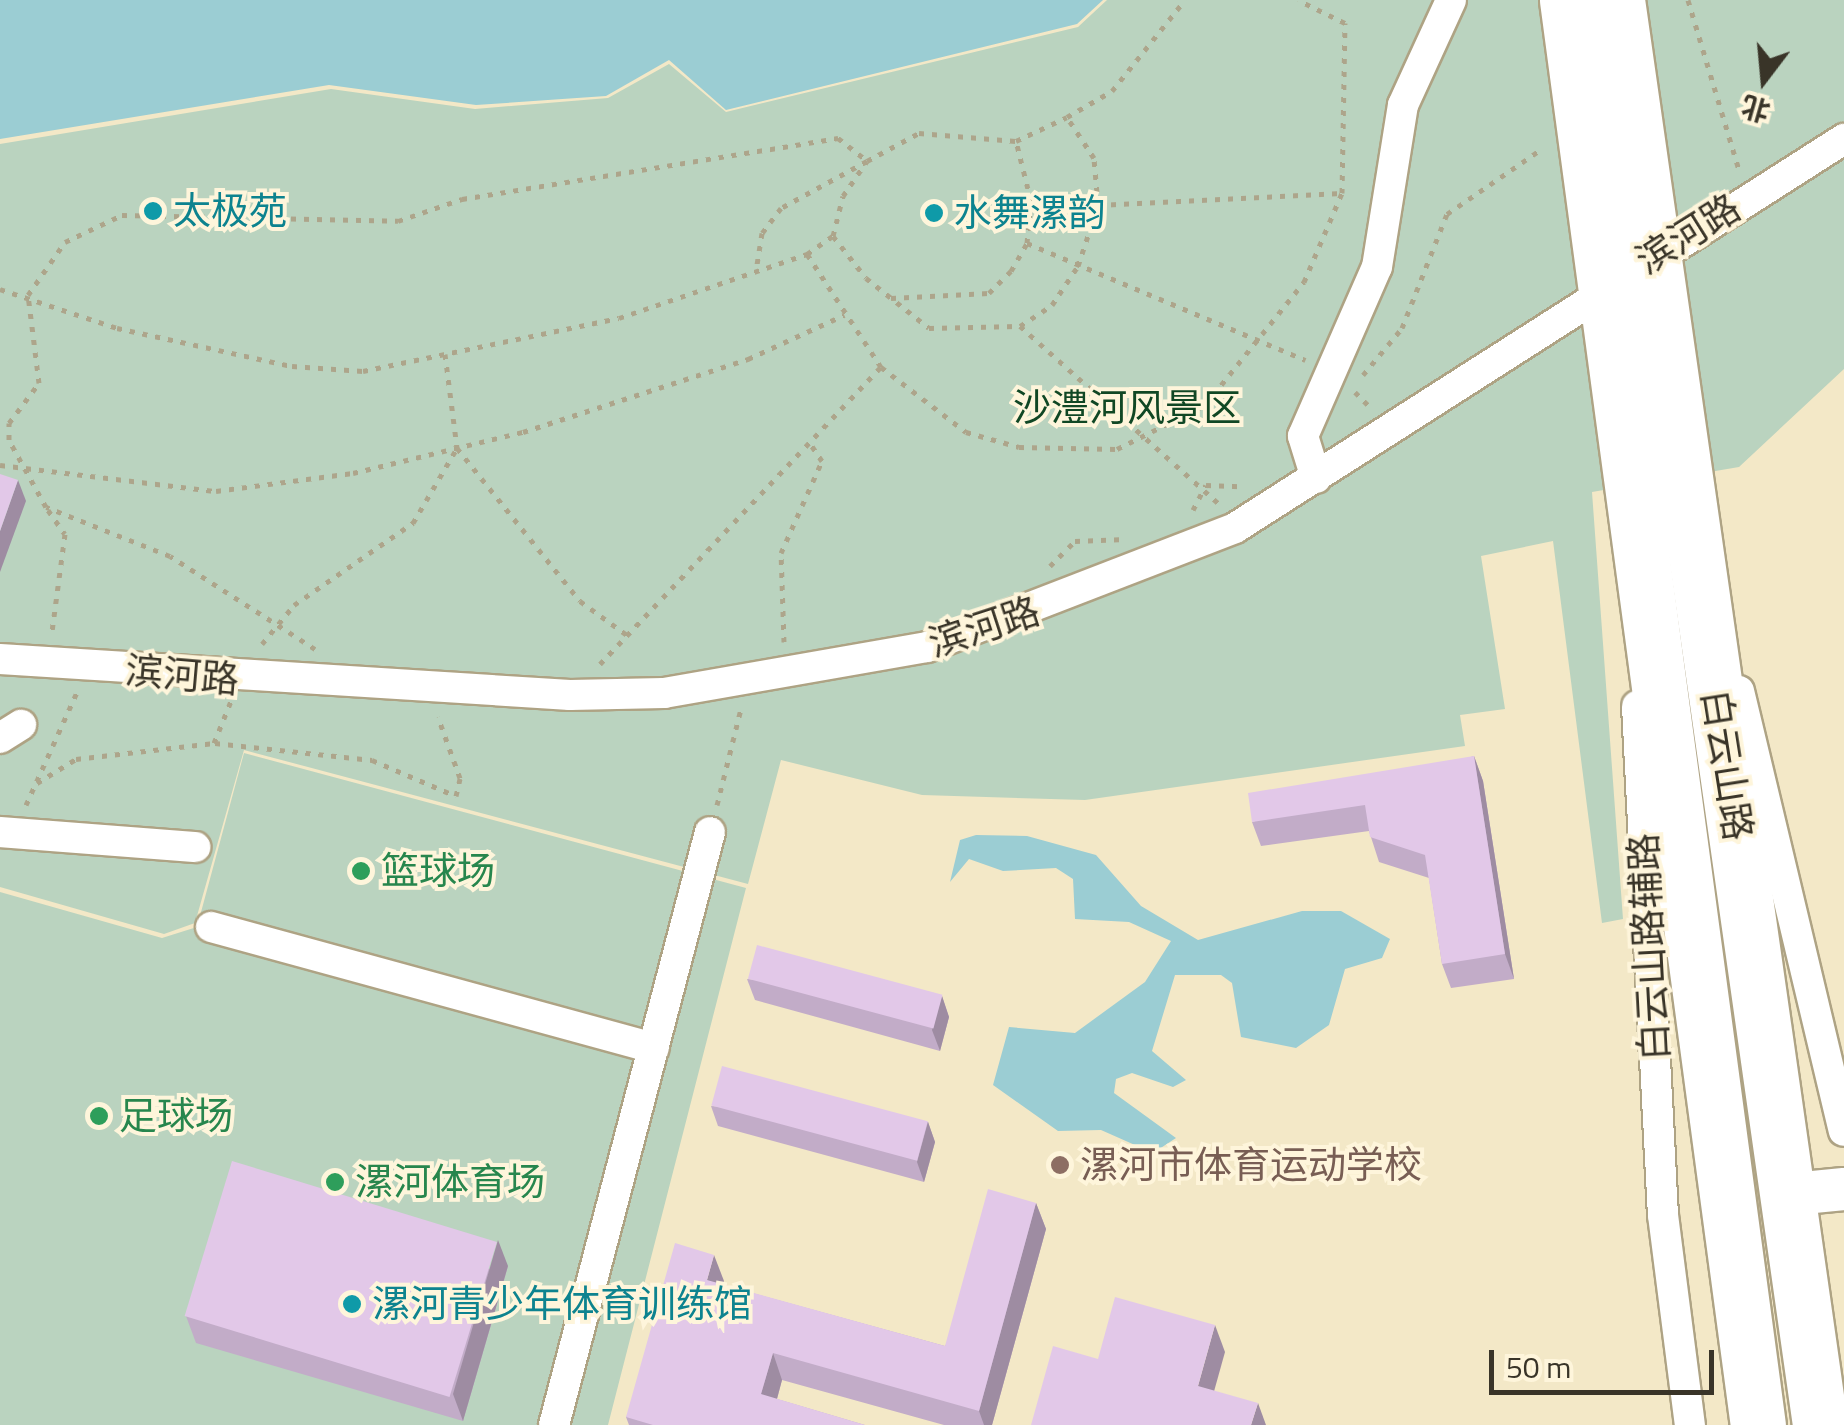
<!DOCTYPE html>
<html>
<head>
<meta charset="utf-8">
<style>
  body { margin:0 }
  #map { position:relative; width:1844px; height:1425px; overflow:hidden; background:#f3e8c7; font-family:"Titillium Web","Noto Sans SC",sans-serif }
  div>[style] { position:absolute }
  .green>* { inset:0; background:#bad3bf }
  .water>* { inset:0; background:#9bcdd3 }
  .path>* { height:5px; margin-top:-2.5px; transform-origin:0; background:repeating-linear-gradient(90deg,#ada58b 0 5px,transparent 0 13px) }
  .roads { filter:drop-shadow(2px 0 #aea384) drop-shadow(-2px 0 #aea384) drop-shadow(0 2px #aea384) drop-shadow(0 -2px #aea384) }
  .street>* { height:30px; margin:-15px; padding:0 15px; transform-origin:15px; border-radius:15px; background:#fff }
  .secondary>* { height:42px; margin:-21px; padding:0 21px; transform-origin:21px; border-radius:21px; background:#fff }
  .highway>* { height:55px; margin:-27.5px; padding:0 27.5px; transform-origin:27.5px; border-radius:27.5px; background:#fff }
  .wall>* { inset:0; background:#c2acc8 }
  .shaded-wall>* { inset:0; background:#9e8ca2 }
  .building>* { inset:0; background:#e2c8e8; transform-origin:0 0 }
  .dots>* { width:28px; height:28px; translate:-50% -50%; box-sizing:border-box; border:5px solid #fef5db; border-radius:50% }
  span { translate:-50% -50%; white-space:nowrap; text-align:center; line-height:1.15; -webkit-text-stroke:8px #fef5db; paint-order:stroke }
  .culture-label { font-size:38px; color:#0d838f }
  .left { translate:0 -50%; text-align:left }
  .street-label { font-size:38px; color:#393428 }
  .park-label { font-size:38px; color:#104724 }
  .leisure-label { font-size:38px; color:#27864d }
  .education-label { font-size:38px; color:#785e54 }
  .north { position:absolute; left:1714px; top:30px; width:100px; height:100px; -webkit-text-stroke:8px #fef5db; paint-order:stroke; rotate:196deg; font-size:28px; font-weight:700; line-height:40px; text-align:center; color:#393428 }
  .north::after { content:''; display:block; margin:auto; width:35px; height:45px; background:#393428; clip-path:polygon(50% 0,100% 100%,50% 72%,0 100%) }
  .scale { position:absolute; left:1489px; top:1350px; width:225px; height:45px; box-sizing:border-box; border:5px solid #393428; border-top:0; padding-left:12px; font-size:30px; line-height:35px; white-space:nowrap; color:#393428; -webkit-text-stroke:8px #fef5db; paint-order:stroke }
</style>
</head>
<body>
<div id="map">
  <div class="green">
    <div style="clip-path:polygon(1107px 0,1844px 0,1844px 369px,1739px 467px,1592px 492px,1623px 919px,1602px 923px,1553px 541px,1481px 556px,1505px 709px,1460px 715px,1465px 746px,1085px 800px,922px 795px,781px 760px,748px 884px,244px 750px,195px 923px,164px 934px,0 887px,0 144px,331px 89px,475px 109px,608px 98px,669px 64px,726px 112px,1078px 27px)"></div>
    <div style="clip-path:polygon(244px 753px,746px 888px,608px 1425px,0 1425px,0 892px,162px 938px,197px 927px)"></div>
  </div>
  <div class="water">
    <div style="clip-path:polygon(0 0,1103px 0,1077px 24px,726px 110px,669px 60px,606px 96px,476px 105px,329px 85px,0 139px)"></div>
    <div style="clip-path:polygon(976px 835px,1027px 836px,1096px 855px,1141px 906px,1198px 940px,1302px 911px,1341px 911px,1390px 939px,1382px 958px,1345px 969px,1329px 1025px,1296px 1048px,1241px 1037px,1232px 983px,1221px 975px,1175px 975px,1152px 1051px,1186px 1080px,1173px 1087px,1132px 1073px,1116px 1079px,1114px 1093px,1176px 1138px,1153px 1153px,1101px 1130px,1058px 1131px,993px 1085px,1009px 1027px,1075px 1033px,1145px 982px,1171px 941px,1129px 922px,1075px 919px,1073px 879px,1056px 868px,1003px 871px,969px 859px,950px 882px,960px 840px)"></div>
  </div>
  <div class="path">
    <div style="left:1688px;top:0;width:177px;rotate:73.3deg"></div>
    <div style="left:1098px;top:205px;width:244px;rotate:-2.8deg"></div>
    <div style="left:833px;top:236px;width:53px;rotate:51.8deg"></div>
    <div style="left:866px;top:278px;width:80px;rotate:38.4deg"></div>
    <div style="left:929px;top:328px;width:91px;rotate:-1.3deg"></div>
    <div style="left:1020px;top:326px;width:38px;rotate:-33deg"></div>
    <div style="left:1052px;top:305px;width:47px;rotate:-56.3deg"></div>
    <div style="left:1078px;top:266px;width:64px;rotate:-71.8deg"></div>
    <div style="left:1098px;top:205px;width:47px;rotate:-94.9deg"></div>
    <div style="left:1094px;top:158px;width:49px;rotate:-123.4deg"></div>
    <div style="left:1027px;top:243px;width:302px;rotate:22.8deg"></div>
    <div style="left:0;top:289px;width:123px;rotate:18.4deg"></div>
    <div style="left:117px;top:328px;width:179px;rotate:12.3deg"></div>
    <div style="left:292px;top:366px;width:71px;rotate:4deg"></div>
    <div style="left:363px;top:371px;width:261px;rotate:-11.7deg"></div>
    <div style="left:619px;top:318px;width:199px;rotate:-18.8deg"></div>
    <div style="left:891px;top:298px;width:98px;rotate:-2.9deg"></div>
    <div style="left:989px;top:293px;width:31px;rotate:-45deg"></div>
    <div style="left:1011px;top:271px;width:32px;rotate:-60deg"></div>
    <div style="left:1027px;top:243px;width:42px;rotate:-84.6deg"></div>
    <div style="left:1031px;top:201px;width:62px;rotate:-104deg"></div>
    <div style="left:1020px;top:326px;width:267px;rotate:41.8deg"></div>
    <div style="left:445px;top:354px;width:95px;rotate:82.7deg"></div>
    <div style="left:457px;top:448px;width:196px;rotate:51.2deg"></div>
    <div style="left:580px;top:601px;width:58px;rotate:35.9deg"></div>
    <div style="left:881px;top:367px;width:107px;rotate:37.4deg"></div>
    <div style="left:966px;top:432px;width:55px;rotate:15.8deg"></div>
    <div style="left:1019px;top:447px;width:98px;rotate:1.2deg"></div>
    <div style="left:1117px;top:449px;width:98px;rotate:-26.6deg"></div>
    <div style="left:1205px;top:405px;width:158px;rotate:-51.2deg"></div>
    <div style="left:1304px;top:282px;width:97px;rotate:-66.9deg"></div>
    <div style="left:1342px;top:193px;width:170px;rotate:-89deg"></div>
    <div style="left:1345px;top:23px;width:52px;rotate:-153.9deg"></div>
    <div style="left:1363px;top:375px;width:61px;rotate:-50.3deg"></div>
    <div style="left:1402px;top:328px;width:123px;rotate:-68.5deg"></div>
    <div style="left:1447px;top:214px;width:116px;rotate:-34.5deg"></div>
    <div style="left:1355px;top:392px;width:24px;rotate:45deg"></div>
    <div style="left:0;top:465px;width:218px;rotate:6.9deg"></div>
    <div style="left:216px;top:491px;width:138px;rotate:-7.5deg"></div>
    <div style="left:353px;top:473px;width:175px;rotate:-13.6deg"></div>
    <div style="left:523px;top:432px;width:237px;rotate:-18deg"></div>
    <div style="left:748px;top:359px;width:106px;rotate:-24.6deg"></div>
    <div style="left:48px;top:510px;width:29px;rotate:55deg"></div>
    <div style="left:65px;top:534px;width:98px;rotate:97.6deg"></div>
    <div style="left:1193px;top:510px;width:28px;rotate:-63deg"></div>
    <div style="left:1206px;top:485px;width:34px;rotate:2deg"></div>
    <div style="left:1050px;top:566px;width:35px;rotate:-45deg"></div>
    <div style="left:1075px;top:541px;width:51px;rotate:-2.2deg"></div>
    <div style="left:784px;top:642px;width:89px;rotate:-91.9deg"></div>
    <div style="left:781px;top:553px;width:101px;rotate:-66deg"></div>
    <div style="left:822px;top:461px;width:22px;rotate:-124deg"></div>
    <div style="left:262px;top:644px;width:50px;rotate:-50.6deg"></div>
    <div style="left:294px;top:605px;width:145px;rotate:-34.6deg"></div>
    <div style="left:413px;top:523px;width:87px;rotate:-59.6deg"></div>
    <div style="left:315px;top:649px;width:172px;rotate:-147.3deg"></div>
    <div style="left:170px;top:556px;width:133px;rotate:-158.4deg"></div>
    <div style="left:46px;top:507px;width:77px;rotate:-118.9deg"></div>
    <div style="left:9px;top:440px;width:17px;rotate:-90deg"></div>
    <div style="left:9px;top:423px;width:50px;rotate:-53.1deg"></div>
    <div style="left:39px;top:383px;width:89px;rotate:-97.1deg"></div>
    <div style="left:28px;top:295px;width:65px;rotate:-55.1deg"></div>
    <div style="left:65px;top:242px;width:63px;rotate:-25.3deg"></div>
    <div style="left:122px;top:215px;width:276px;rotate:1.2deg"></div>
    <div style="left:398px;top:221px;width:68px;rotate:-19deg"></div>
    <div style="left:462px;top:199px;width:381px;rotate:-9.2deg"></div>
    <div style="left:838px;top:138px;width:37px;rotate:38deg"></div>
    <div style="left:867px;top:161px;width:98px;rotate:151.3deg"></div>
    <div style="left:781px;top:208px;width:31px;rotate:127deg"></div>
    <div style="left:762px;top:233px;width:37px;rotate:99deg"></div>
    <div style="left:600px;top:664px;width:409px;rotate:-46.6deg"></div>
    <div style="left:881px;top:367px;width:135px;rotate:-123.2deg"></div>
    <div style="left:807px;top:254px;width:32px;rotate:-35deg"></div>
    <div style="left:833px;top:236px;width:41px;rotate:-76deg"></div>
    <div style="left:843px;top:196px;width:42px;rotate:-55.6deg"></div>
    <div style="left:867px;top:161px;width:59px;rotate:-28.3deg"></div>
    <div style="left:919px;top:133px;width:97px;rotate:4.7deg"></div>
    <div style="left:1016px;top:141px;width:56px;rotate:-25.2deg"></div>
    <div style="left:1067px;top:117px;width:52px;rotate:-30deg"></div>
    <div style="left:1112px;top:91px;width:117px;rotate:-51.3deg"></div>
    <div style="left:215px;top:743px;width:158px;rotate:6.2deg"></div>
    <div style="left:372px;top:760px;width:91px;rotate:23.2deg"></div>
    <div style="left:456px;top:796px;width:18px;rotate:-77deg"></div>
    <div style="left:460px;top:778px;width:65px;rotate:-109.8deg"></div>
    <div style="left:37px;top:783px;width:46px;rotate:-31.6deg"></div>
    <div style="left:76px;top:759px;width:139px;rotate:-6.6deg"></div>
    <div style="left:214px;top:743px;width:45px;rotate:-68deg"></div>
    <div style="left:26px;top:805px;width:124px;rotate:-65.7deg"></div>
    <div style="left:717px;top:805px;width:99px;rotate:-76deg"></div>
  </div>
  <div class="roads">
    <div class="street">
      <div style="left:1316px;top:478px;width:44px;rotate:-107.2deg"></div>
      <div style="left:1303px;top:436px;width:184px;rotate:-66.4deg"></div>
      <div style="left:1377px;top:267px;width:164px;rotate:-80.9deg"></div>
      <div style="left:1403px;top:105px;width:115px;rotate:-65.4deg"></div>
      <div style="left:0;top:659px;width:571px;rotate:3.61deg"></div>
      <div style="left:570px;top:695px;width:94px;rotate:-1.2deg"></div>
      <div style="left:664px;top:693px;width:267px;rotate:-9.9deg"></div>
      <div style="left:927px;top:647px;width:330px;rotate:-21.1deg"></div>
      <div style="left:1235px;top:528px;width:723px;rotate:-32.57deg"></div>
      <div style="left:1739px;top:691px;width:452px;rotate:76.6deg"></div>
      <div style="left:1637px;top:706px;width:510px;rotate:87.08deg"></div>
      <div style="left:1663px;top:1215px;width:212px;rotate:82.7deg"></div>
      <div style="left:0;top:738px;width:25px;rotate:-32deg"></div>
      <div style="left:0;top:832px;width:196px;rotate:4.4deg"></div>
      <div style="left:211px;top:927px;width:459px;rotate:15.3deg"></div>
      <div style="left:554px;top:1425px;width:613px;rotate:-75.26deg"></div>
    </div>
    <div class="secondary">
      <div style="left:1793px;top:1194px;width:51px;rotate:-5.6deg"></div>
    </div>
    <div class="highway">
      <div style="left:1567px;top:0;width:1438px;rotate:82.37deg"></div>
      <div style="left:1617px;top:0;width:1439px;rotate:81.89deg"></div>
    </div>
  </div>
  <div class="wall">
    <div style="clip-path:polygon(1474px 756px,1483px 781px,1514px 979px,1451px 988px,1442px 964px,1429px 878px,1379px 862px,1369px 831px,1261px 846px,1252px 822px)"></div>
    <div style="clip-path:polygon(747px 979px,942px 996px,949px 1017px,940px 1051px,755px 1000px)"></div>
    <div style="clip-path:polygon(711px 1106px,928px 1122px,935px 1142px,924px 1182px,718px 1126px)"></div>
    <div style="clip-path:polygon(1036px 1203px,1046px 1229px,992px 1425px,944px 1425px,782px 1380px,777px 1399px,865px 1425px,629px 1425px,626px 1417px,724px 1281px,723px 1285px,945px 1346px)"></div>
    <div style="clip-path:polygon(508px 1266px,463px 1421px,196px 1343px,186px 1316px)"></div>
  </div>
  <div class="shaded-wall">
    <div style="clip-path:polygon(18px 480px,26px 501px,0 572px,0 531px)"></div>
    <div style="clip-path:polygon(1474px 756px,1483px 781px,1514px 979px,1505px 954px)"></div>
    <div style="clip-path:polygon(942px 996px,949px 1017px,940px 1051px,932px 1030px)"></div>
    <div style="clip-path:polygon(928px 1122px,935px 1142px,924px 1182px,917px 1162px)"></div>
    <div style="clip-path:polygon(1036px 1203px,1046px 1229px,992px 1425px,984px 1425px,979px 1411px)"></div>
    <div style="clip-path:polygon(498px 1240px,508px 1266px,463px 1421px,453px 1394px)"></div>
    <div style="clip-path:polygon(714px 1255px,724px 1281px,717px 1307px,707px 1280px)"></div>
    <div style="clip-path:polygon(1215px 1325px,1225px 1352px,1208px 1413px,1198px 1386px)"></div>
    <div style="clip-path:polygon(773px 1353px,782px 1380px,771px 1421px,761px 1394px)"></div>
    <div style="clip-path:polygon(1258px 1403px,1266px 1425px,1251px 1425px)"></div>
  </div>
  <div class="building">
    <div style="clip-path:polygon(0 474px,18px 480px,0 531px)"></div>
    <div style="clip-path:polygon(1474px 756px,1505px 954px,1442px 964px,1425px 855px,1370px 837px,1365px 805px,1252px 822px,1248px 793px)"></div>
    <div style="left:757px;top:945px;width:192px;height:35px;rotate:15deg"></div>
    <div style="left:722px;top:1066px;width:213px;height:41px;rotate:15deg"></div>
    <div style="left:232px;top:1161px;width:277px;height:162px;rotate:17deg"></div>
    <div style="clip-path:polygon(988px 1189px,1036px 1203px,979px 1411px,773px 1353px,761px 1394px,865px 1425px,653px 1425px,626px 1417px,675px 1243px,714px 1255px,707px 1280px,945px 1346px)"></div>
    <div style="clip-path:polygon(1115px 1297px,1215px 1325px,1198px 1386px,1258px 1403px,1251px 1425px,1031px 1425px,1053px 1346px,1098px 1359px)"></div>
  </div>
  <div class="dots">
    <div style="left:153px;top:211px;background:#0f9aa8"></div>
    <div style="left:934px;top:213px;background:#0f9aa8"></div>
    <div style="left:361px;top:871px;background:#2e9e5b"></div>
    <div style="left:99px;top:1116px;background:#2e9e5b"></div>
    <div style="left:1060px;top:1165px;background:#8d6e63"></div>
    <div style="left:335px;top:1182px;background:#2e9e5b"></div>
    <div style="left:352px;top:1304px;background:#0f9aa8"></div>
  </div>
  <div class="culture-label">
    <span class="left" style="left:173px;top:211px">太极苑</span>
    <span class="left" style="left:954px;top:213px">水舞漯韵</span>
    <span class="left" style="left:372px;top:1304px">漯河青少年体育训练馆</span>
  </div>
  <div class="street-label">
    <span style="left:1688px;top:234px;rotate:-32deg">滨河路</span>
    <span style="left:984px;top:627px;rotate:-18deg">滨河路</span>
    <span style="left:182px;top:675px;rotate:5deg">滨河路</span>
    <span style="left:1727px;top:765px;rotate:81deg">白云山路</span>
    <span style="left:1649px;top:947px;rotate:-93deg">白云山路辅路</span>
  </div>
  <div class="park-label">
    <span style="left:1127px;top:408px">沙澧河风景区</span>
  </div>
  <div class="leisure-label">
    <span class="left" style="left:381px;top:871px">篮球场</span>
    <span class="left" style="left:119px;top:1116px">足球场</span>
    <span class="left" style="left:355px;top:1182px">漯河体育场</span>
  </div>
  <div class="education-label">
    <span class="left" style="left:1080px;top:1165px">漯河市体育运动学校</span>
  </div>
  <div class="north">北</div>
  <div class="scale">50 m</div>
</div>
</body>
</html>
